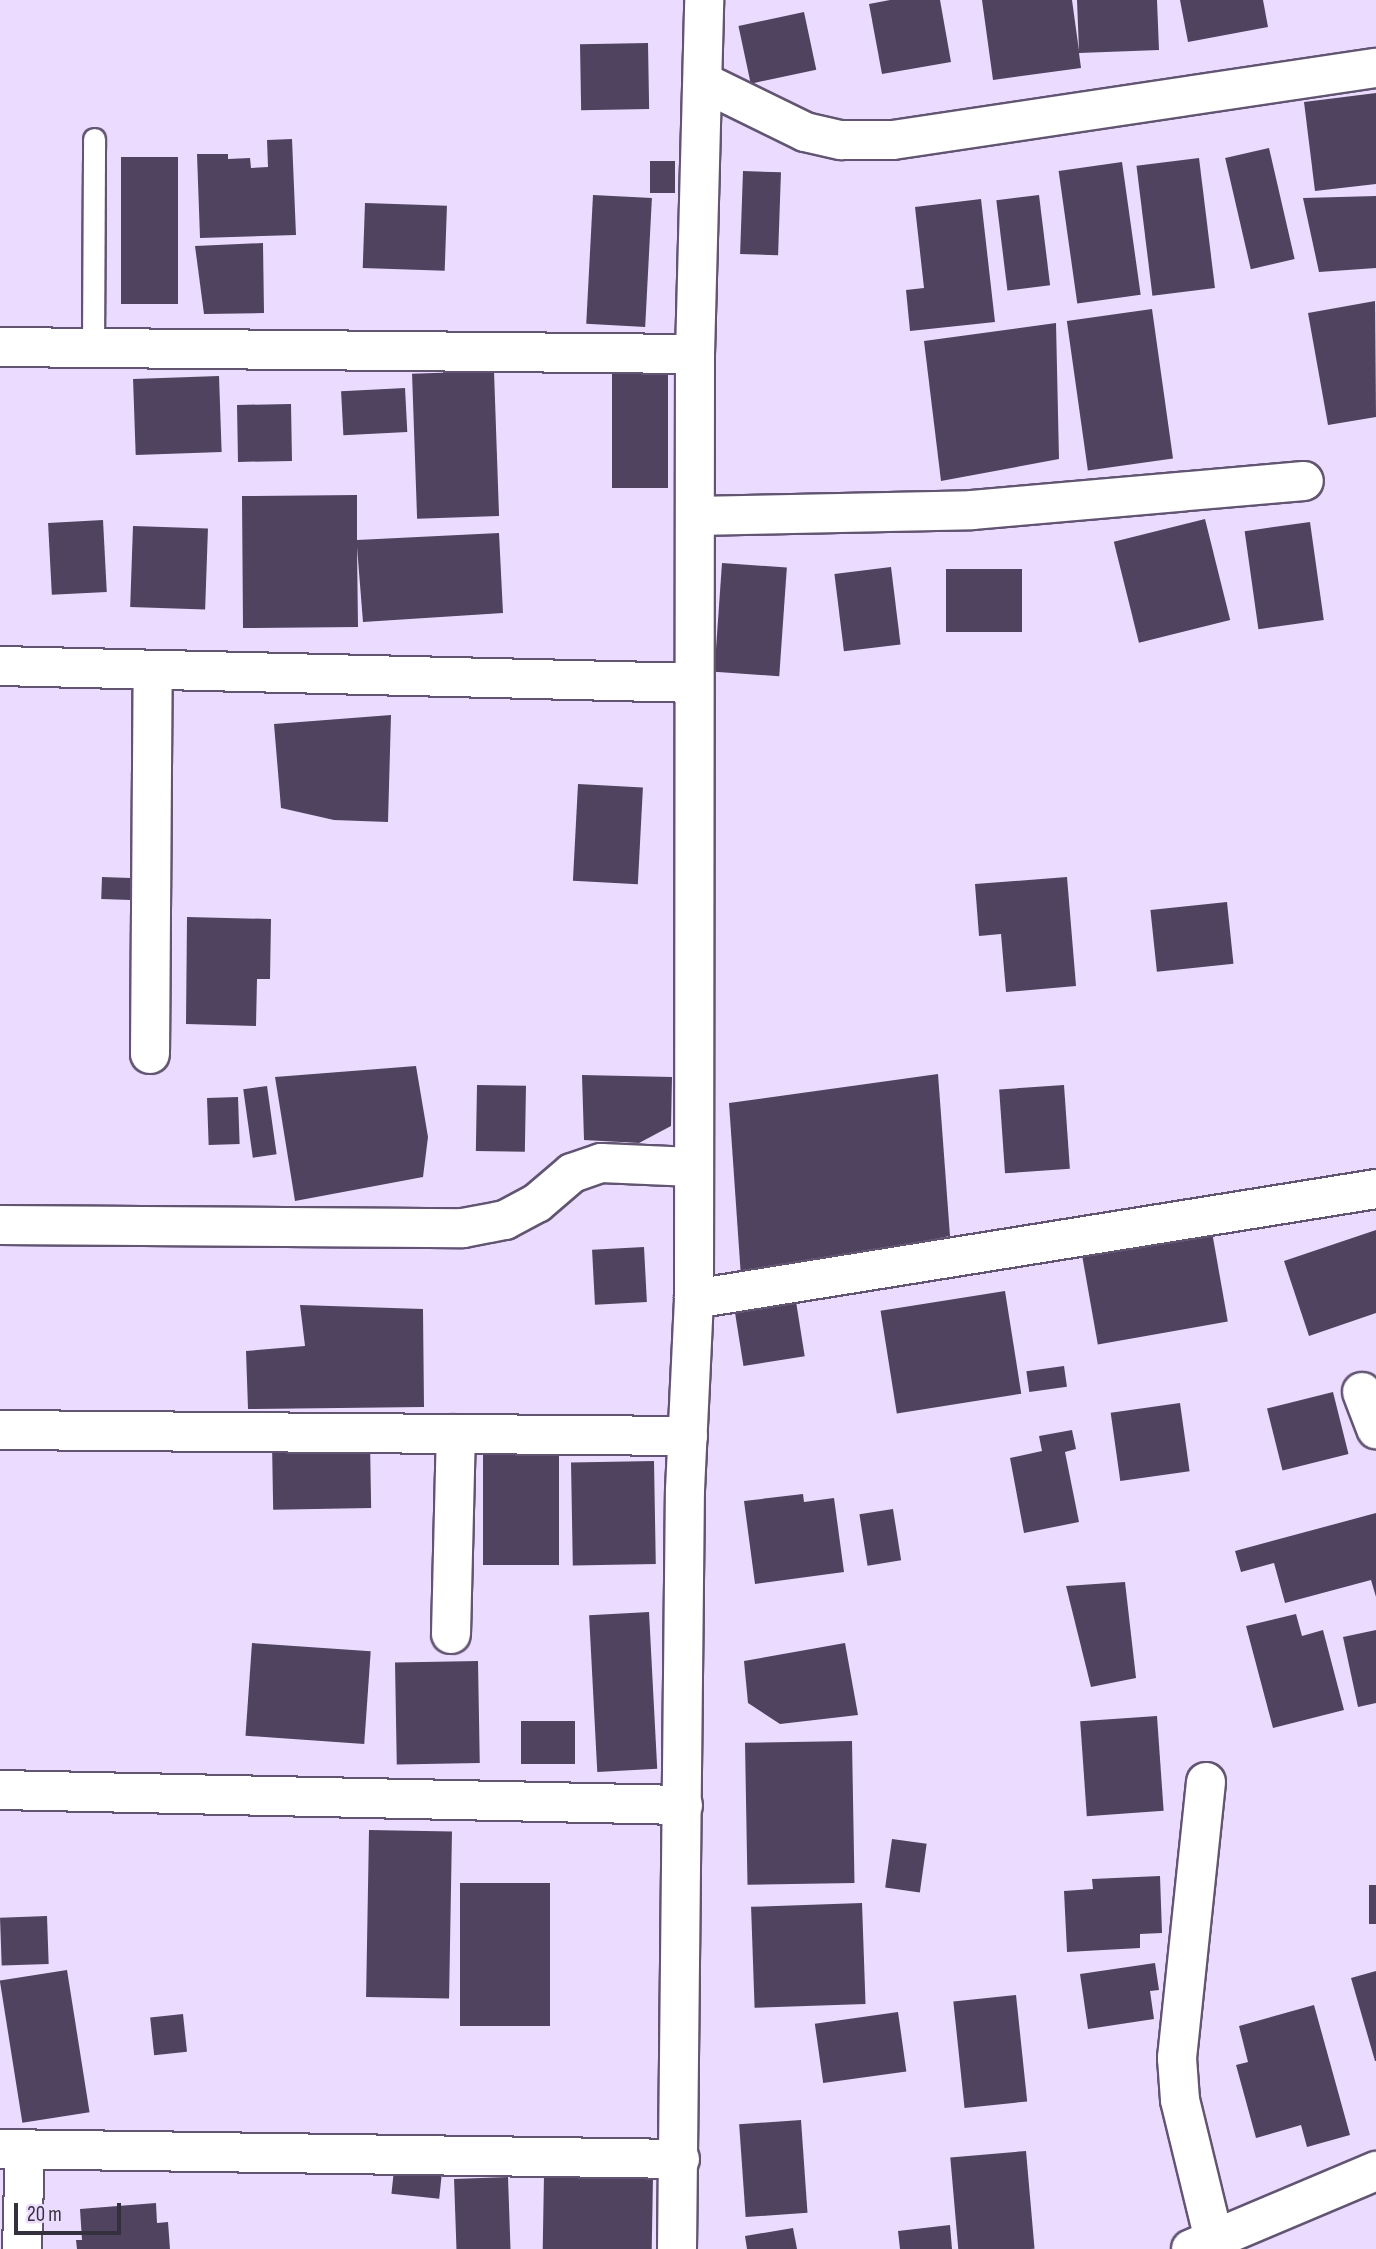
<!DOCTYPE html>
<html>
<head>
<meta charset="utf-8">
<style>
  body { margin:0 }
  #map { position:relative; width:1376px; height:2249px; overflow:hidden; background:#ebdcff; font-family:"Sofia Sans Condensed",sans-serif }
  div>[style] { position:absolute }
  .building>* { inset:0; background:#50435f; transform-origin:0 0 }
  .roads { filter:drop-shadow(2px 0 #625572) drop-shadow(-2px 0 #625572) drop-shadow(0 2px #625572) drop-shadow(0 -2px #625572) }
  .lane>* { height:21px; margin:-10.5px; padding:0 10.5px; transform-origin:10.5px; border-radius:10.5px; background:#fff }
  .street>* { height:38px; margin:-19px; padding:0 19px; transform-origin:19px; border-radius:19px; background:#fff }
  .secondary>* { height:38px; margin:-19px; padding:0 19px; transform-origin:19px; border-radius:19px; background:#fff }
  span { translate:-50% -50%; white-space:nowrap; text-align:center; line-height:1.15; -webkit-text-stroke:7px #ebdcff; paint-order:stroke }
  .scale { position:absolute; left:14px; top:2203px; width:107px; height:32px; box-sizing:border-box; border:4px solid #35303d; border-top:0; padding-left:9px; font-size:21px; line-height:24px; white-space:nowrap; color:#35303d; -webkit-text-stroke:5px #ebdcff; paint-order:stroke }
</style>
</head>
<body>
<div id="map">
  <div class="building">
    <div style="clip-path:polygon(890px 0,940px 0,951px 62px,882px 74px,869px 4px)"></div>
    <div style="clip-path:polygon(982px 0,1072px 0,1079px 51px,1077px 0,1157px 0,1159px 50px,1079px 53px,1081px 68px,993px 80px)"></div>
    <div style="clip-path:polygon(1180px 0,1263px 0,1268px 27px,1188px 42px)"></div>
    <div style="left:804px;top:12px;width:59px;height:67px;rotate:78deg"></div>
    <div style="left:648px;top:43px;width:66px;height:68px;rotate:89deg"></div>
    <div style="clip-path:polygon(1376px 93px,1376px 184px,1315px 191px,1304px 102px)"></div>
    <div style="clip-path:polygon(292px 139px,296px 235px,200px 238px,197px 154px,228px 154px,228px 159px,250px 158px,251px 168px,268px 167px,267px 140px)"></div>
    <div style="left:1269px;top:148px;width:114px;height:45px;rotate:77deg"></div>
    <div style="left:121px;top:157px;width:57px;height:147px"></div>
    <div style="left:1199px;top:158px;width:131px;height:63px;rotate:83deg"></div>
    <div style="left:650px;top:161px;width:25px;height:32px"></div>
    <div style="left:1122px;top:162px;width:134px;height:64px;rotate:82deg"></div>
    <div style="left:743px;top:171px;width:38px;height:83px;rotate:2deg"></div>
    <div style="left:593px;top:195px;width:59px;height:129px;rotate:3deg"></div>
    <div style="left:1039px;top:195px;width:91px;height:43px;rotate:83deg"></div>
    <div style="clip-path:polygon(1376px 196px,1376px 268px,1319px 272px,1303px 198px)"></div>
    <div style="clip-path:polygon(981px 199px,995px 322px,910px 331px,906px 290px,924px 288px,915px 207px)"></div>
    <div style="left:365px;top:203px;width:82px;height:65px;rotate:2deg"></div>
    <div style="clip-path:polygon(263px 243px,264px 313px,204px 314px,195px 246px)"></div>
    <div style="clip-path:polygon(1375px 301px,1376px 417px,1328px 425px,1308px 313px)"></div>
    <div style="left:1152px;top:309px;width:151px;height:86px;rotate:82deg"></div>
    <div style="clip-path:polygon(1056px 323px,1059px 459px,941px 481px,924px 341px)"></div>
    <div style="left:612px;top:370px;width:56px;height:118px"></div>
    <div style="left:494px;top:371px;width:145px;height:82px;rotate:88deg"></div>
    <div style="left:219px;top:376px;width:76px;height:86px;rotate:88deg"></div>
    <div style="left:405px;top:388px;width:44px;height:64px;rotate:87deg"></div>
    <div style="left:291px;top:404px;width:57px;height:54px;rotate:89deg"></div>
    <div style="clip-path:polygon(357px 495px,357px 540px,499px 533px,503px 613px,363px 622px,357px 547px,358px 627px,243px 628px,242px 496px)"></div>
    <div style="left:1205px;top:519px;width:104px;height:94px;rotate:76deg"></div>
    <div style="left:103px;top:520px;width:72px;height:55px;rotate:87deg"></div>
    <div style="left:1310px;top:522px;width:99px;height:66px;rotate:82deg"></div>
    <div style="left:133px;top:526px;width:75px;height:81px;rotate:2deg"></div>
    <div style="left:722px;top:563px;width:65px;height:109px;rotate:4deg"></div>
    <div style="left:891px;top:567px;width:78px;height:57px;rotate:83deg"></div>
    <div style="left:946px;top:569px;width:76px;height:63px"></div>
    <div style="clip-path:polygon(391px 715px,388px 822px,334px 820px,281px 808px,274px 724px)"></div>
    <div style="left:578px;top:784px;width:65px;height:97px;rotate:3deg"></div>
    <div style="left:102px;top:877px;width:29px;height:22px;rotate:2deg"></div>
    <div style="clip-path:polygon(1067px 877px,1076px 986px,1006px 992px,1001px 934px,979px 936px,975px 884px)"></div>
    <div style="left:1227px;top:902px;width:62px;height:77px;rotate:84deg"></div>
    <div style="clip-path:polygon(187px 917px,271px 919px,270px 979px,257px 979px,256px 1026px,186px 1024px)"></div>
    <div style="clip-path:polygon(416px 1066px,428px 1137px,423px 1177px,295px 1201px,275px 1077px)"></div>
    <div style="clip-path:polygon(938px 1074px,950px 1236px,741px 1277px,729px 1103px)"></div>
    <div style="clip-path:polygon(582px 1075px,672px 1077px,671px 1126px,639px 1143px,584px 1140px)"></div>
    <div style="left:477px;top:1085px;width:49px;height:66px;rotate:1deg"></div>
    <div style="left:1064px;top:1085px;width:84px;height:65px;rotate:86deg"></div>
    <div style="left:267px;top:1086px;width:69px;height:24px;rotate:82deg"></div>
    <div style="left:238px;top:1097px;width:47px;height:31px;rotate:88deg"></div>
    <div style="clip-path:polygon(1376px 1230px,1376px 1313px,1309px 1336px,1284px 1261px)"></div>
    <div style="left:1212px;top:1232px;width:91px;height:132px;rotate:80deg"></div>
    <div style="left:644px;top:1247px;width:55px;height:52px;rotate:87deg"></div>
    <div style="left:1005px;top:1291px;width:104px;height:126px;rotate:81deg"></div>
    <div style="left:795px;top:1295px;width:62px;height:62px;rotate:81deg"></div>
    <div style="clip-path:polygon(300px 1305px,423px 1309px,424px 1407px,248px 1409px,246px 1351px,305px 1346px)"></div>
    <div style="left:1064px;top:1366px;width:21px;height:38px;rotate:82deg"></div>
    <div style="left:1333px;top:1392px;width:64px;height:68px;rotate:76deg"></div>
    <div style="left:1180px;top:1403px;width:69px;height:70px;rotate:82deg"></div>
    <div style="clip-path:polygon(1072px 1430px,1076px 1449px,1065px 1452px,1079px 1522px,1024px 1533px,1010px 1458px,1042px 1451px,1039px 1436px)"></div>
    <div style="left:370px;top:1441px;width:67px;height:98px;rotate:89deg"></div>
    <div style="left:483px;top:1448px;width:76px;height:117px"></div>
    <div style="left:654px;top:1461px;width:103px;height:83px;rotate:89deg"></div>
    <div style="clip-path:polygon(803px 1494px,804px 1502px,834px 1498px,844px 1572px,755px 1584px,744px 1501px)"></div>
    <div style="left:893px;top:1509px;width:52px;height:34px;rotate:81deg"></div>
    <div style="clip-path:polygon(1376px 1513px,1376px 1597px,1371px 1580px,1285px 1603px,1274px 1563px,1241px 1572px,1235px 1551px)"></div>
    <div style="clip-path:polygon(1125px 1582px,1136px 1678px,1091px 1687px,1066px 1586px)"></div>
    <div style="left:649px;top:1612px;width:157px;height:60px;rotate:87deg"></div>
    <div style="clip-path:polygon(1296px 1614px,1302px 1636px,1323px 1630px,1344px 1710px,1273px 1728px,1246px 1626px)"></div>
    <div style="clip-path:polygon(1376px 1630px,1376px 1703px,1358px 1707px,1343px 1637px)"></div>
    <div style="left:252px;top:1643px;width:119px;height:93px;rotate:4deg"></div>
    <div style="clip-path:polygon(845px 1643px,858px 1715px,780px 1724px,748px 1703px,744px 1661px)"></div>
    <div style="left:478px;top:1661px;width:102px;height:83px;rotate:89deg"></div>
    <div style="left:1157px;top:1716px;width:95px;height:77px;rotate:86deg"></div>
    <div style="left:575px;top:1721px;width:43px;height:54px;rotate:90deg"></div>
    <div style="left:852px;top:1741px;width:142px;height:107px;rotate:89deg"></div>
    <div style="left:369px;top:1830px;width:83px;height:167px;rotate:1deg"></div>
    <div style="left:892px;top:1839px;width:35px;height:49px;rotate:8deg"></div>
    <div style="clip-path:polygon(1160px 1876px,1162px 1933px,1140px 1934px,1140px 1948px,1067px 1952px,1064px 1891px,1093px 1889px,1092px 1879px)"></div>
    <div style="left:550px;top:1883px;width:143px;height:90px;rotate:90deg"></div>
    <div style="left:1369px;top:1885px;width:7px;height:39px"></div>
    <div style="left:862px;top:1903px;width:101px;height:111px;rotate:88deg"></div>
    <div style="left:47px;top:1916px;width:48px;height:47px;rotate:88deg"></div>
    <div style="clip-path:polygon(1155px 1963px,1159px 1990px,1150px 1991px,1154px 2019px,1088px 2029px,1080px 1974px)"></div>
    <div style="left:67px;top:1970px;width:144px;height:68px;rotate:81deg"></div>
    <div style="clip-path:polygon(1376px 1971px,1376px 2061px,1375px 2061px,1351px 1978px)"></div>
    <div style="left:1016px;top:1995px;width:107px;height:63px;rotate:84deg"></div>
    <div style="clip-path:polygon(1314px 2005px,1350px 2135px,1307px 2147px,1301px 2125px,1256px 2138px,1236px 2065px,1248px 2062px,1239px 2026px)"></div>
    <div style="left:898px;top:2012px;width:60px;height:84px;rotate:82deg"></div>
    <div style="left:183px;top:2014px;width:38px;height:33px;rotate:84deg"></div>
    <div style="left:801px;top:2120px;width:93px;height:62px;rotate:86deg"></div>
    <div style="left:1026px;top:2151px;width:98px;height:76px;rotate:85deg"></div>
    <div style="left:395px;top:2160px;width:48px;height:34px;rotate:6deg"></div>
    <div style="left:544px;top:2175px;width:109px;height:74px;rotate:1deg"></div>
    <div style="left:508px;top:2177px;width:72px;height:54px;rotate:88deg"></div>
    <div style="clip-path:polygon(156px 2203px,157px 2223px,168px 2222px,170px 2249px,77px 2249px,76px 2240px,82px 2240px,80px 2209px)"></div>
    <div style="clip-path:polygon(950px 2225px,952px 2249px,900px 2249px,898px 2231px)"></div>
    <div style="clip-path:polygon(793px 2228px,797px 2249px,747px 2249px,745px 2236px)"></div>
  </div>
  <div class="roads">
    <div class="lane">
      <div style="left:93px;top:347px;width:208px;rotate:-89.7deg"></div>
    </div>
    <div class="street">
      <div style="left:703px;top:82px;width:114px;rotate:26.1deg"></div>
      <div style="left:805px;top:132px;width:37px;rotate:13deg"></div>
      <div style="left:841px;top:140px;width:52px"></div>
      <div style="left:893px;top:140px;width:488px;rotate:-8.5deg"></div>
      <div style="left:0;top:347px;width:695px;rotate:0.58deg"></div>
      <div style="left:696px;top:516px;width:276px;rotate:-1.2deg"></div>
      <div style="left:972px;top:510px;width:333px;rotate:-5deg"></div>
      <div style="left:0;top:666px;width:694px;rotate:1.4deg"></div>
      <div style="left:150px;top:1054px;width:384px;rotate:-89.6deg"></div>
      <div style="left:0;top:1225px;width:463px;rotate:0.4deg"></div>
      <div style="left:463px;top:1228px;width:43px;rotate:-10.8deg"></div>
      <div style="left:505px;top:1220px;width:36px;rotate:-28deg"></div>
      <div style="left:537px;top:1203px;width:46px;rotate:-40.6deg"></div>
      <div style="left:572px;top:1173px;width:31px;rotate:-19deg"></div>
      <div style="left:601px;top:1163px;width:92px;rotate:2.5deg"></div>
      <div style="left:694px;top:1299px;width:691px;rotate:-9.16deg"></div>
      <div style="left:1362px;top:1392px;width:40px;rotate:69deg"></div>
      <div style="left:0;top:1430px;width:688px;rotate:0.5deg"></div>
      <div style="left:451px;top:1634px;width:200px;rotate:-88.6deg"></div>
      <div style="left:1206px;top:1782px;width:278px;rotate:96deg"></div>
      <div style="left:1177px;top:2058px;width:42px;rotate:85.9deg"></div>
      <div style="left:1180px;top:2100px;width:143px;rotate:76.3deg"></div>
      <div style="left:0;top:1790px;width:683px;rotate:1.26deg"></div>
      <div style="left:0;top:2149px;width:680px;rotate:0.84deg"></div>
      <div style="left:22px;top:2249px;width:100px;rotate:-88.3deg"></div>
      <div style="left:1191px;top:2249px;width:201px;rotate:-22.9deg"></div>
    </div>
    <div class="secondary">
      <div style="left:677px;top:2249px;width:759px;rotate:-89.4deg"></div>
      <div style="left:685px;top:1490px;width:191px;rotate:-87.3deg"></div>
      <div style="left:694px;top:1299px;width:945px;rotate:-89.94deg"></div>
      <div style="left:695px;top:354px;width:354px;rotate:-88.5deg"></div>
    </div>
  </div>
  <div class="scale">20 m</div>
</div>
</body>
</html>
